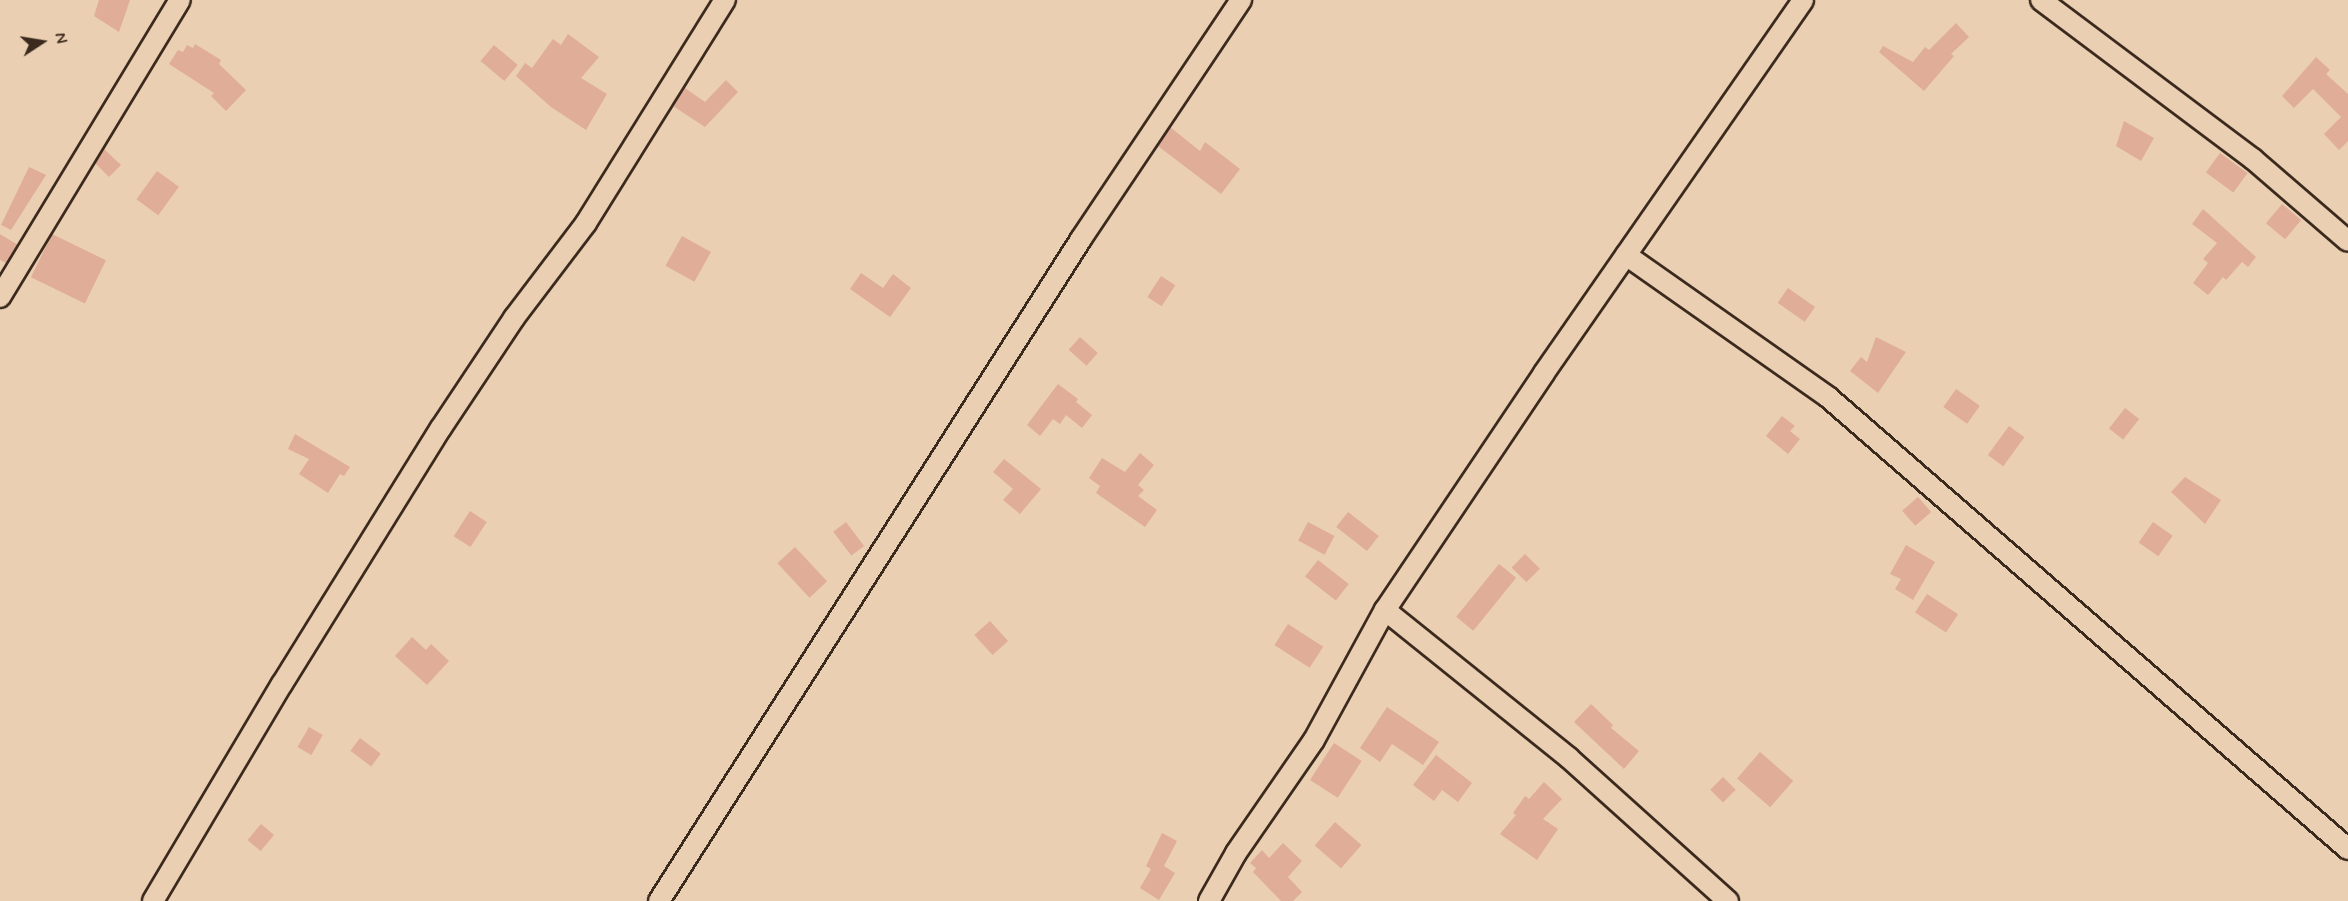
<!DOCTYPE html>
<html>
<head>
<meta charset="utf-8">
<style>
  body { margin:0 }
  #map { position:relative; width:2348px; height:901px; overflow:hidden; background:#ebcfb2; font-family:Mynerve,sans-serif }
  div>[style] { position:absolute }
  .building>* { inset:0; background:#dfad98; transform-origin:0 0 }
  .roads { filter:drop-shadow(2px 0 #3b2a1e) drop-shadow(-2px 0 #3b2a1e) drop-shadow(0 2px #3b2a1e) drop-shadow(0 -2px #3b2a1e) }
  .minor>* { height:20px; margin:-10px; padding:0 10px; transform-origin:10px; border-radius:10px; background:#ebcfb2 }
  span { translate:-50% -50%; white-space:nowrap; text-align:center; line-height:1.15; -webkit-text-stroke:4.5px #ebcfb2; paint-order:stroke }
  .north { position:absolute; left:12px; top:12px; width:60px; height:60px; -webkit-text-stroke:4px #ebcfb2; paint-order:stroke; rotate:78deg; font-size:16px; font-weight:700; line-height:24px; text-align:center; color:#3b2a1e }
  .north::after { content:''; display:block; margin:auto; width:21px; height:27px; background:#3b2a1e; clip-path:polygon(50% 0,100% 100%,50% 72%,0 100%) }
</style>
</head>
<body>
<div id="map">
  <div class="building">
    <div style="clip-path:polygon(99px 0,130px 0,119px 32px,94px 16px)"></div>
    <div style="clip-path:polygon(1956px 23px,1969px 37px,1951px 54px,1954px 56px,1924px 91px,1879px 52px,1883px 46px,1913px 62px,1925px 47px,1929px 50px)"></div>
    <div style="clip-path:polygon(568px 34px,599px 57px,581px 78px,607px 94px,586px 130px,551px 107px,516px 76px,525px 63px,532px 68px,553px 39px,561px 45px)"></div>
    <div style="clip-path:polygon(195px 44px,221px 60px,219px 64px,246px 90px,226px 111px,211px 96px,214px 93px,169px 64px,178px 50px,183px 52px,187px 45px,193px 48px)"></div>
    <div style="left:494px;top:45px;width:31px;height:21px;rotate:40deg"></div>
    <div style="clip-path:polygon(2316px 57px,2330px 70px,2326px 74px,2348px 94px,2348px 141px,2339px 150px,2324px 134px,2341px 117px,2313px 89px,2294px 108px,2282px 96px)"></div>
    <div style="clip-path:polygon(726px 80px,738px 92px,705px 127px,673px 106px,685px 88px,705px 102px)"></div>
    <div style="clip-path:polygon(2124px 121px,2154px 138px,2141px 161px,2116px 146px)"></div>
    <div style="clip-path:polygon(1170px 127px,1200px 151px,1205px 142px,1240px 169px,1221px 194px,1158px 146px)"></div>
    <div style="clip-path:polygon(104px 149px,121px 165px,109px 177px,95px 163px)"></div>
    <div style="left:2220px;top:153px;width:34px;height:24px;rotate:36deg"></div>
    <div style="clip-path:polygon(29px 167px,46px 175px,11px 230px,1px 225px)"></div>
    <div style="left:157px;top:171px;width:27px;height:35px;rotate:36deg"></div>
    <div style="left:2282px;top:204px;width:25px;height:25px;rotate:40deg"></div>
    <div style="clip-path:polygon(2203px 209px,2256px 257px,2248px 267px,2242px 262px,2226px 280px,2223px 277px,2208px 295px,2193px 283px,2208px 263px,2203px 259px,2217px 243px,2192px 224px)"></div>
    <div style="clip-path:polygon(0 234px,18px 245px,6px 263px,0 260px)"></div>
    <div style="left:52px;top:234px;width:60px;height:48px;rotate:26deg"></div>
    <div style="left:682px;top:236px;width:33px;height:34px;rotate:29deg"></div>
    <div style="clip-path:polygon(861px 273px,883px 288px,893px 274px,911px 288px,890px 317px,850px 289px)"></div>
    <div style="left:1161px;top:276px;width:17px;height:25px;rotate:33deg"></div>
    <div style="left:1788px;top:288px;width:33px;height:18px;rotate:35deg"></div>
    <div style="left:1080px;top:337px;width:24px;height:17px;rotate:42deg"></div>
    <div style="clip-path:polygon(1876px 337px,1906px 352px,1878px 393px,1850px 371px,1861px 357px,1867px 362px)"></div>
    <div style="clip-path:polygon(1058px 384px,1078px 399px,1076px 402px,1092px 415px,1082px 428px,1066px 415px,1060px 424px,1053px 419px,1040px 436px,1027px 425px)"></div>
    <div style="left:1956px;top:389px;width:29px;height:22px;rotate:35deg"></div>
    <div style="left:2125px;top:408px;width:18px;height:26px;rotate:38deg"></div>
    <div style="clip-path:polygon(1782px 416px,1795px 426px,1790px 431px,1800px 439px,1788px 454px,1766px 436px)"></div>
    <div style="left:2009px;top:426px;width:19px;height:36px;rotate:36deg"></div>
    <div style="clip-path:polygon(295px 434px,350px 467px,344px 476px,340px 474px,328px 493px,299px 474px,309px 459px,288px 449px)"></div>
    <div style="clip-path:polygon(1140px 453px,1154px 465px,1138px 485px,1144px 490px,1138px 496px,1157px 510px,1145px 527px,1096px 493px,1100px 486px,1089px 478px,1102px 458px,1125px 472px)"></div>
    <div style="clip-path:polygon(1004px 459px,1041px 489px,1020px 514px,1003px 500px,1013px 489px,993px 472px)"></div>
    <div style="clip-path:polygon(2185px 477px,2221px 500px,2205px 524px,2171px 492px)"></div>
    <div style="left:1918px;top:497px;width:20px;height:21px;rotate:49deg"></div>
    <div style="left:470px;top:511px;width:20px;height:30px;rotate:33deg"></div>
    <div style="left:1348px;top:512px;width:39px;height:19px;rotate:38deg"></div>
    <div style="left:846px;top:522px;width:30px;height:16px;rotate:53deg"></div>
    <div style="left:1308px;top:522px;width:30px;height:21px;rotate:28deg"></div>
    <div style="left:2153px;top:522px;width:24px;height:25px;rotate:35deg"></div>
    <div style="clip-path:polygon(1906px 545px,1935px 562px,1913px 600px,1895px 589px,1901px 579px,1890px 574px)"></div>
    <div style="left:795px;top:547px;width:47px;height:24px;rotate:47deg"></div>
    <div style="left:1525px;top:554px;width:21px;height:19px;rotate:45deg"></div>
    <div style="left:1318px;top:560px;width:39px;height:21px;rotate:38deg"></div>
    <div style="left:1499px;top:564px;width:22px;height:68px;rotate:39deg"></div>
    <div style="left:1927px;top:594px;width:37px;height:22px;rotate:33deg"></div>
    <div style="left:990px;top:621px;width:27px;height:21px;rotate:48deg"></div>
    <div style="left:1288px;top:624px;width:42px;height:25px;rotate:33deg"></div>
    <div style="clip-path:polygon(412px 637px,426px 650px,431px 644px,449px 661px,427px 685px,395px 656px)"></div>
    <div style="clip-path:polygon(1591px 704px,1613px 725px,1611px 728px,1639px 751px,1624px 769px,1574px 722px)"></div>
    <div style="clip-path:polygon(1387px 707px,1439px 742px,1423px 765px,1392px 744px,1380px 762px,1360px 748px)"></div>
    <div style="left:309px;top:727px;width:16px;height:23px;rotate:30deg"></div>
    <div style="left:360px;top:738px;width:26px;height:16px;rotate:37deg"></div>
    <div style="left:1334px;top:743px;width:33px;height:44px;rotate:33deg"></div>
    <div style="left:1760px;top:752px;width:44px;height:35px;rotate:41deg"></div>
    <div style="clip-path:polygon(1436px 755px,1472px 783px,1458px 802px,1442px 790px,1434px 801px,1413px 785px)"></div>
    <div style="left:1723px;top:777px;width:18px;height:18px;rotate:45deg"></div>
    <div style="clip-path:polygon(1544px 782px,1562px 799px,1543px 819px,1558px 829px,1537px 860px,1500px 834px,1516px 815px,1513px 813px,1525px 796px,1529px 799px)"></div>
    <div style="left:1335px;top:822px;width:35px;height:31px;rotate:41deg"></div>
    <div style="left:261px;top:824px;width:17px;height:21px;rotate:40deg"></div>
    <div style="clip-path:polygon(1162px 833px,1177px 841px,1164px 866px,1175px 873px,1159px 900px,1140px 888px,1151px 869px,1146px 866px)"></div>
    <div style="clip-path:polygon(1283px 843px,1302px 861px,1288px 877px,1302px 892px,1293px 901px,1281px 901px,1253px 872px,1256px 868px,1250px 863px,1262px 850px,1269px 858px)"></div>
  </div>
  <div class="roads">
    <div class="minor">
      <div style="left:2041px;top:0;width:265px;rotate:36.9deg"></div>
      <div style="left:2253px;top:159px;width:125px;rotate:40.8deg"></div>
      <div style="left:1626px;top:255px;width:247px;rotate:35.1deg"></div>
      <div style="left:1828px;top:397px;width:689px;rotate:41deg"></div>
      <div style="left:0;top:297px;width:347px;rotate:-58.8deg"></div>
      <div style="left:1385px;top:610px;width:236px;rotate:38.8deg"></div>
      <div style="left:1569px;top:758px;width:214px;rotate:42deg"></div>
      <div style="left:153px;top:901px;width:252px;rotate:-59.3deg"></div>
      <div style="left:282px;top:684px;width:301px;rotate:-58.2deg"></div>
      <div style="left:441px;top:428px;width:132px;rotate:-56.4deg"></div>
      <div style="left:514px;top:318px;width:119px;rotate:-52.8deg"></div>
      <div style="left:586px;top:223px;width:263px;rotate:-58.1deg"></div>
      <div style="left:659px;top:901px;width:785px;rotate:-57.48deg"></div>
      <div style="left:1081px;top:239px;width:288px;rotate:-56.2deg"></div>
      <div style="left:1209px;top:901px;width:55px;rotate:-60.6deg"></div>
      <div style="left:1236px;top:853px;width:137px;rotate:-55.4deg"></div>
      <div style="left:1314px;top:740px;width:148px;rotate:-61.4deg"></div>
      <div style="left:1385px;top:610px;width:285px;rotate:-56.1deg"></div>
      <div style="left:1544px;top:373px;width:454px;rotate:-55.2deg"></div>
    </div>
  </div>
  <div class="north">N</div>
</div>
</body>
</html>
